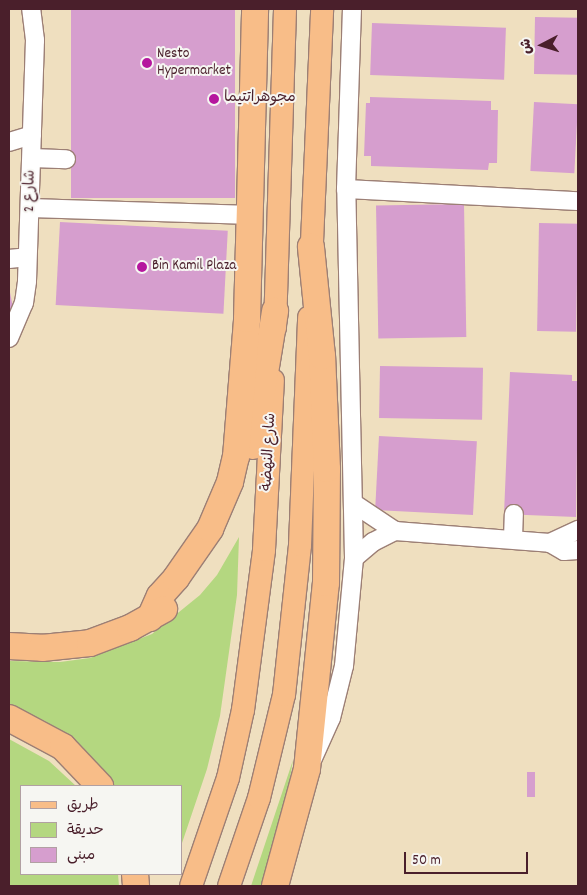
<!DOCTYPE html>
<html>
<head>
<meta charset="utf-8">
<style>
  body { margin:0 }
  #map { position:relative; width:587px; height:895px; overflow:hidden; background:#efdfbf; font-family:Dekko,"Playpen Sans Arabic",sans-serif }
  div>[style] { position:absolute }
  .green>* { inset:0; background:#b4d780 }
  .building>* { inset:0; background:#d69ece; transform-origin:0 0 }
  .roads { filter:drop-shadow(1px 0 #9c7f75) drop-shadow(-1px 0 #9c7f75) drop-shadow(0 1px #9c7f75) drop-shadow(0 -1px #9c7f75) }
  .minor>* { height:18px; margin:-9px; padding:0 9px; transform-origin:9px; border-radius:9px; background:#fff }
  .major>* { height:22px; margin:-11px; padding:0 11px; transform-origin:11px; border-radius:11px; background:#f8bd88 }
  .highway>* { height:26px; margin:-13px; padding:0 13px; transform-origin:13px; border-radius:13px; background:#f8bd88 }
  .dots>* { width:14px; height:14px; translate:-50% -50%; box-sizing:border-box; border:2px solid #f6f6f2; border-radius:50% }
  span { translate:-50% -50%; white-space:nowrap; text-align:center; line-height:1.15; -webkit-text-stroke:4px #f6f6f2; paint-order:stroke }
  .poi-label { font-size:15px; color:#4a1f2b }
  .left { translate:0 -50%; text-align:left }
  .street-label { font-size:15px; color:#4a1f2b }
  .frame { position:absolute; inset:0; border:10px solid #4a1f2b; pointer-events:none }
  .legend { position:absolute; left:20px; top:785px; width:162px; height:90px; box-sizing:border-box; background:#f6f6f2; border:1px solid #b1a0a2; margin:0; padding:6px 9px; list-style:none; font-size:15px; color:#4a1f2b }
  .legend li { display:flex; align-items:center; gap:10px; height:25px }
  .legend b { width:25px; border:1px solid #b1a0a2 }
  .north { position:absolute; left:517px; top:20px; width:50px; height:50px; -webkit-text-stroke:4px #f6f6f2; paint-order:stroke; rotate:265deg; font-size:14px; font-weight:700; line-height:20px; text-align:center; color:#4a1f2b }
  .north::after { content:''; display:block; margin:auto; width:18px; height:22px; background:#4a1f2b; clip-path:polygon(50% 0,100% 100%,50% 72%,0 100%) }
  .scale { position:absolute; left:404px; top:852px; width:124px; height:22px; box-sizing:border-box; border:2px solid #4a1f2b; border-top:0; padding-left:6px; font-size:15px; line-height:18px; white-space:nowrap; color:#4a1f2b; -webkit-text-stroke:4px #f6f6f2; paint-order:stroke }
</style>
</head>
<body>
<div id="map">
  <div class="green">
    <div style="clip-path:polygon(239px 537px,237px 595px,220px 716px,207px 769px,181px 846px,181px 786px,115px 786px,94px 760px,67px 736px,45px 721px,9px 705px,9px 661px,60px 662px,90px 658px,152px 634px,200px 595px,217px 575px)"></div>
    <div style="clip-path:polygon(9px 739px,49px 761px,76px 786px,21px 786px,21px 874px,118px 874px,119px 886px,9px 886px)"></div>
    <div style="clip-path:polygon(293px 760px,287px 796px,265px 878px,262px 886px,251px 886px)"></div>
  </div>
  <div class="building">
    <div style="left:71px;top:9px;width:164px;height:189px"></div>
    <div style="left:535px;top:17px;width:43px;height:57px;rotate:1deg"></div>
    <div style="left:372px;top:23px;width:134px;height:52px;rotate:2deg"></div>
    <div style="clip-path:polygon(370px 97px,491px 101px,491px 110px,498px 110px,497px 163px,489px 163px,488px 170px,371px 166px,371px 156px,364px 156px,366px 103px,370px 103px)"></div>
    <div style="left:534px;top:102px;width:44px;height:69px;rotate:3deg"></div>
    <div style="left:464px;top:204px;width:133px;height:88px;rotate:89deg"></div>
    <div style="left:60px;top:222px;width:168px;height:83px;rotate:3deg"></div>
    <div style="left:539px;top:223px;width:39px;height:108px;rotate:1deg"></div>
    <div style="clip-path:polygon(9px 287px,13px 308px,9px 321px)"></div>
    <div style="left:380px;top:366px;width:103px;height:52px;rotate:1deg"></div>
    <div style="clip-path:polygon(510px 372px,572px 375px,572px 381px,578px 381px,576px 517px,504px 514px)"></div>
    <div style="left:379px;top:436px;width:98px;height:74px;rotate:3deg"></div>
    <div style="left:527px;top:772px;width:8px;height:25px"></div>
  </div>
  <div class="roads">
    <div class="minor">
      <div style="left:9px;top:142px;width:24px;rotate:-17deg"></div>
      <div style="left:32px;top:158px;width:34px;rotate:2deg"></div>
      <div style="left:346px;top:189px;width:232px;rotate:3deg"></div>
      <div style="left:31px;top:208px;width:220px;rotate:1.8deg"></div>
      <div style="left:9px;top:259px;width:18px;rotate:-6deg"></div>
      <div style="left:9px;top:338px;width:38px;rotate:-67deg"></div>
      <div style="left:24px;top:303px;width:22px;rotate:-82deg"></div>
      <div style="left:27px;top:281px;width:241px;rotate:-88.1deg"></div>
      <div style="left:35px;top:40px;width:31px;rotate:-97deg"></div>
      <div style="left:353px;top:503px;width:50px;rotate:33.7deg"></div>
      <div style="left:395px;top:531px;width:155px;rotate:4.4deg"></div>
      <div style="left:550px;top:543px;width:31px;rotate:-25deg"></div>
      <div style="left:513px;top:538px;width:24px;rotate:-88deg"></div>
      <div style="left:550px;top:543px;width:16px;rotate:30deg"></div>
      <div style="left:564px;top:551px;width:14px;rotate:-4deg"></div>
      <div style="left:354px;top:558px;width:25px;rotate:-40deg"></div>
      <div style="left:373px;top:542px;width:25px;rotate:-27deg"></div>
      <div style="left:313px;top:758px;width:44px;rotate:-65.8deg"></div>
      <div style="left:331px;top:718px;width:54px;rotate:-76deg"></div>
      <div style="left:344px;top:666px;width:108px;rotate:-84.7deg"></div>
      <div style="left:354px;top:558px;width:369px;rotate:-91.2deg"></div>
      <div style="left:346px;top:189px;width:180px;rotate:-88.1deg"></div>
    </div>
    <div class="major">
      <div style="left:311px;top:265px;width:256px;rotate:-87.5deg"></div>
      <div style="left:275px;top:328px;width:319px;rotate:-88.2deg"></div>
      <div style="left:191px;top:886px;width:114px;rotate:-71.1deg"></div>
      <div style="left:228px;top:778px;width:70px;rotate:-77.6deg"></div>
      <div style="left:243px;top:710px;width:161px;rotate:-82.5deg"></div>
      <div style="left:264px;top:550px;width:170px;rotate:-87deg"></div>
      <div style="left:229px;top:886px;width:93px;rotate:-71.2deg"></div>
      <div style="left:259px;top:798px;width:106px;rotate:-76.4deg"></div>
      <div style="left:284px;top:695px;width:151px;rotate:-83.9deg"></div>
      <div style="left:300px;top:545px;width:228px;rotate:-87.7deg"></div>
    </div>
    <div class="highway">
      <div style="left:253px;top:446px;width:137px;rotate:-80.7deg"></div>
      <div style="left:150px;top:618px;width:24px;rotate:-66deg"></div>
      <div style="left:160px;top:596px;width:24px;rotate:-48deg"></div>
      <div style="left:176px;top:578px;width:60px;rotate:-55.2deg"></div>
      <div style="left:210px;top:529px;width:51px;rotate:-66.9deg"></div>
      <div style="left:230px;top:482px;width:26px;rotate:-77deg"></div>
      <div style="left:236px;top:457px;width:138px;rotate:-85.4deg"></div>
      <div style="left:247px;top:319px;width:310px;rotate:-88.5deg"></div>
      <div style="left:9px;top:646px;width:33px;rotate:3deg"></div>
      <div style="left:42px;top:648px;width:48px;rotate:-5.9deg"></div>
      <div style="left:90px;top:643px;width:43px;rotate:-20.6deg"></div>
      <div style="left:130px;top:628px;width:39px;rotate:-29deg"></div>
      <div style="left:9px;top:718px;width:61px;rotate:28.2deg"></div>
      <div style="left:63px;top:747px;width:54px;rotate:46.5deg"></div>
      <div style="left:135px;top:874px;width:12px;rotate:85deg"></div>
      <div style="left:275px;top:886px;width:121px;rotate:-74.7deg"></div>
      <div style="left:307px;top:769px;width:187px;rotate:-84.2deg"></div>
      <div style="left:326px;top:583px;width:114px;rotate:-89.5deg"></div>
      <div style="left:327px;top:469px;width:113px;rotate:-92.5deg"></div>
      <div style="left:322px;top:356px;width:110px;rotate:-95.8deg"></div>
    </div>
  </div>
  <div class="dots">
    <div style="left:147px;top:63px;background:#b5179e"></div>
    <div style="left:214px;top:99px;background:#b5179e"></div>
    <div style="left:142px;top:267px;background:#b5179e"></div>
  </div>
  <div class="poi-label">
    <span class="left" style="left:157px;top:63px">Nesto<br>Hypermarket</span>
    <span class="left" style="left:224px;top:99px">مجوهراتتيما</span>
    <span class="left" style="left:152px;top:267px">Bin Kamil Plaza</span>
  </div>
  <div class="street-label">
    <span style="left:31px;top:191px;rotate:-89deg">شارع 2</span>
    <span style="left:270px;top:452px;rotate:-87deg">شارع النهضة</span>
  </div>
  <div class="frame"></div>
  <ul class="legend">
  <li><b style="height:6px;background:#f8bd88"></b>طريق</li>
  <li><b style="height:14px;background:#b4d780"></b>حديقة</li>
  <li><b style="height:14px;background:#d69ece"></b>مبنى</li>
  </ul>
  <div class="north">ش</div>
  <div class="scale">50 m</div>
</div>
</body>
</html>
